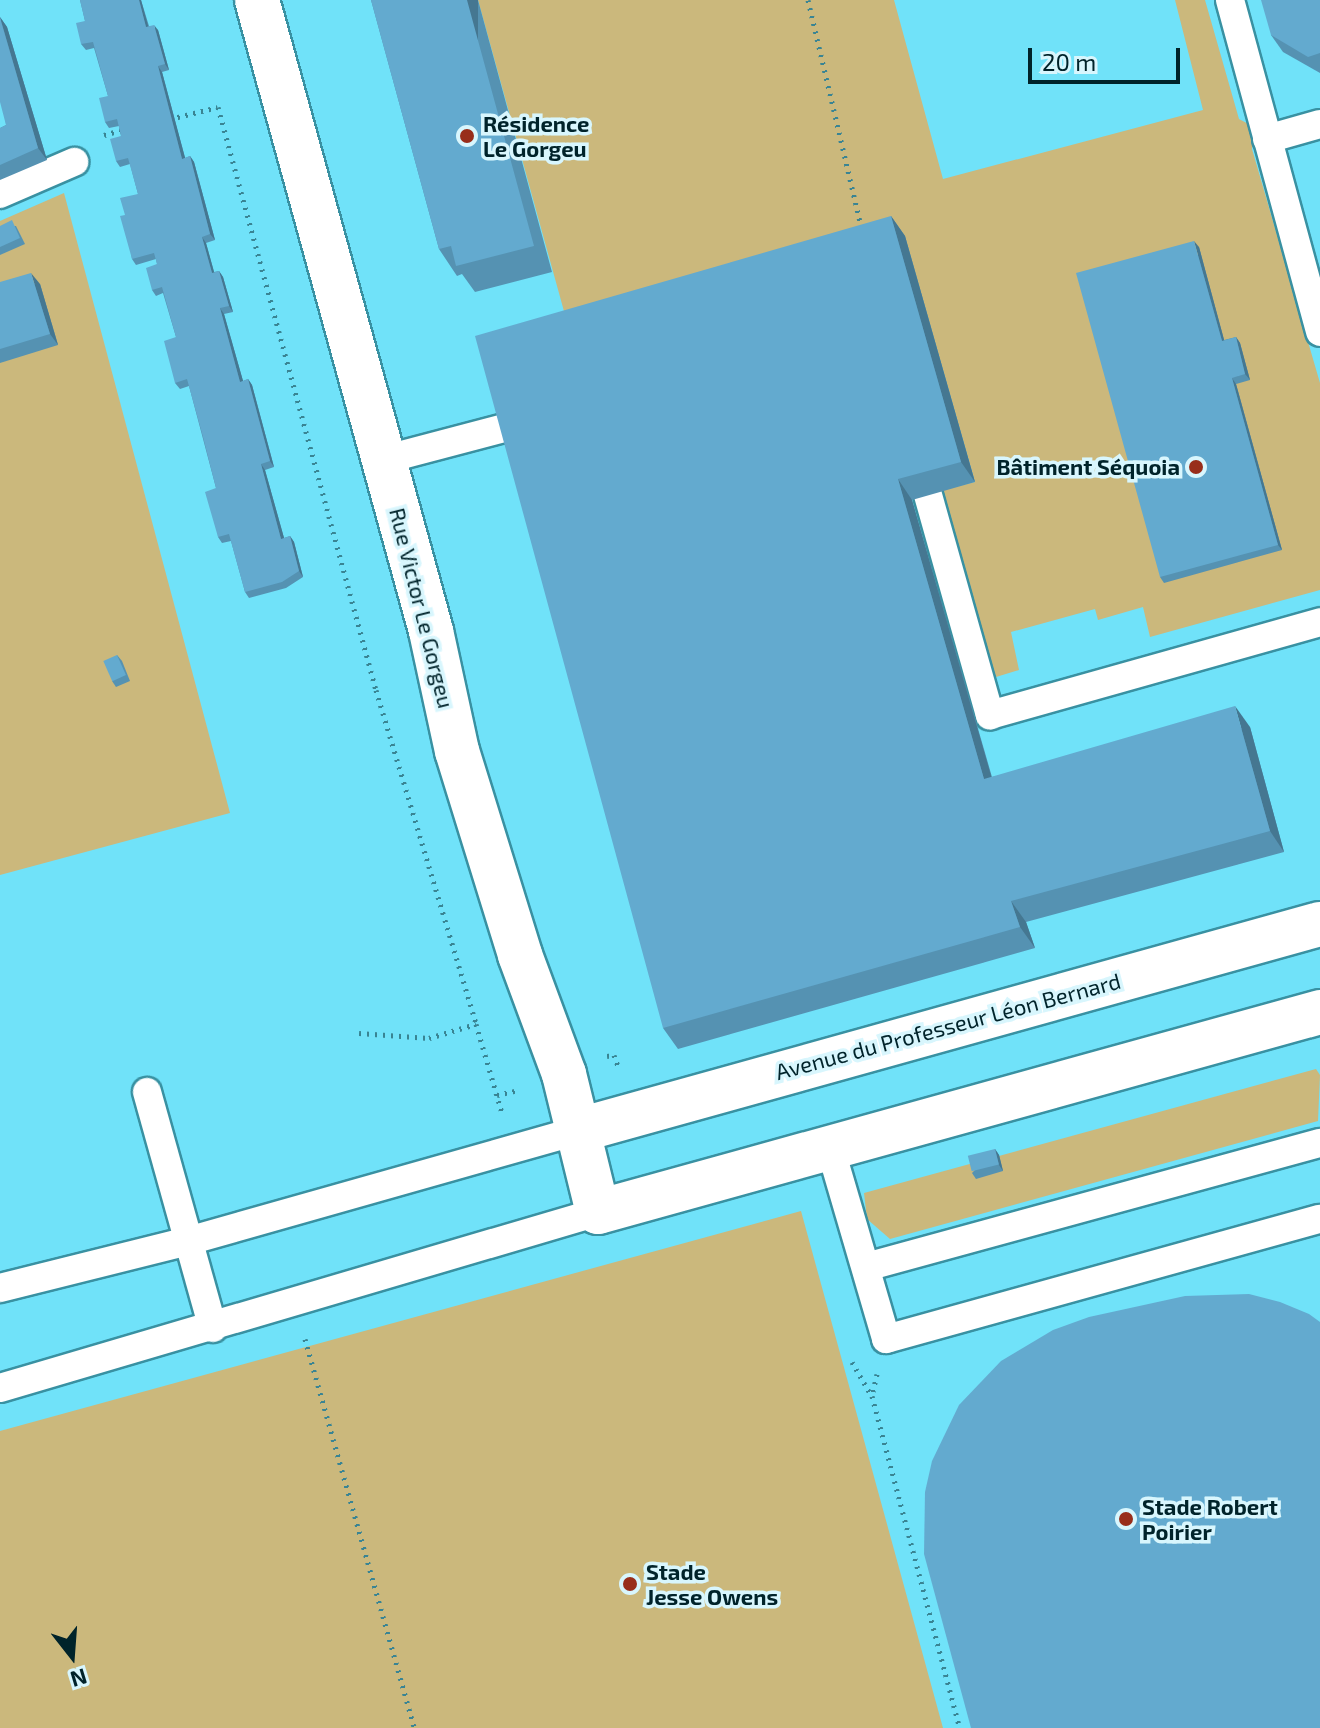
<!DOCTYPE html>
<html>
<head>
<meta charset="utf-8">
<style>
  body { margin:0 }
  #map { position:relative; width:1320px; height:1728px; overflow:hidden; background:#70e2f9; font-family:"Exo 2",sans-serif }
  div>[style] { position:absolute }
  .green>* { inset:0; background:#cbb87c }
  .path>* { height:5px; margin-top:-2.5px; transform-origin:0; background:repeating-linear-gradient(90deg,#398493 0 2px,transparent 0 8px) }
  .roads { filter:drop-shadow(2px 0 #3991a2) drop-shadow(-2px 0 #3991a2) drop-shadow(0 2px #3991a2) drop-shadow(0 -2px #3991a2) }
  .lane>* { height:28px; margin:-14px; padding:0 14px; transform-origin:14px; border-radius:14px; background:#fff }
  .street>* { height:44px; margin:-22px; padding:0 22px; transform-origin:22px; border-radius:22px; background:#fff }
  .wall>* { inset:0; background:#5592b2 }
  .shaded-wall>* { inset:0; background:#457791; transform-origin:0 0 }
  .building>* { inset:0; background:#63aacf; transform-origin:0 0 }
  .dots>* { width:22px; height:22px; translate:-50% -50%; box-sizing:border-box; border:4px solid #d8f6fd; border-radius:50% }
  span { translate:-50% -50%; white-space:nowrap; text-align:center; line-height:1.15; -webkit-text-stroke:7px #d8f6fd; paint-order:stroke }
  .poi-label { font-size:22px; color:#00232a; font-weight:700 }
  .left { translate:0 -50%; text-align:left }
  .right { translate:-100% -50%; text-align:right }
  .street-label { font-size:22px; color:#00232a }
  .north { position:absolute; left:32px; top:1616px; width:80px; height:80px; -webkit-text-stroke:6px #d8f6fd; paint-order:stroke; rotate:163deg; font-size:22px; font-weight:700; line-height:32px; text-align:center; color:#00232a }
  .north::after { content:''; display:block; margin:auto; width:28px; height:36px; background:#00232a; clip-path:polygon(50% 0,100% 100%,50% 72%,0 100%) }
  .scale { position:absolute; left:1028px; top:48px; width:152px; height:36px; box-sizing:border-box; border:4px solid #00232a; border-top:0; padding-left:10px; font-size:24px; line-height:28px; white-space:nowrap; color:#00232a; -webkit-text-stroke:6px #d8f6fd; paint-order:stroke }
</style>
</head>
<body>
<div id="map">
  <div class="green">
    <div style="clip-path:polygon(478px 0,894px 0,943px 179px,1203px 110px,1175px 0,1205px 0,1239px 119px,1256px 128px,1252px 149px,1320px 383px,1320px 590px,1150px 637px,1143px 607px,1098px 620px,1095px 609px,1011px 632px,1019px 670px,996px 677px,939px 491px,975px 482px,905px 237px,570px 333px)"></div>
    <div style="clip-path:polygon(64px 193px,230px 813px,0 875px,0 221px)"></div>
    <div style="clip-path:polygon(1316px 1069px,1320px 1075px,1318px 1121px,890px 1239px,867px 1219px,864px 1193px)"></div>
    <div style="clip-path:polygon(801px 1211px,943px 1728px,0 1728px,0 1431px)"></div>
  </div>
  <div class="path">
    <div style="left:808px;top:0;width:237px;rotate:76.8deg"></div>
    <div style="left:170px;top:119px;width:49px;rotate:-14deg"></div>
    <div style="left:218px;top:107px;width:604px;rotate:74.84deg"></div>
    <div style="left:376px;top:690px;width:349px;rotate:73.3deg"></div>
    <div style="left:104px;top:135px;width:22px;rotate:-16deg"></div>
    <div style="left:359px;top:1033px;width:70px;rotate:4.1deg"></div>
    <div style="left:429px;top:1038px;width:49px;rotate:-16.6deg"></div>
    <div style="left:476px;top:1024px;width:93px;rotate:73.7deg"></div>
    <div style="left:607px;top:1056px;width:7px;rotate:-8deg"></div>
    <div style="left:614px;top:1055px;width:15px;rotate:70deg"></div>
    <div style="left:497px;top:1095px;width:23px;rotate:-13deg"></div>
    <div style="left:305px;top:1339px;width:404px;rotate:74.3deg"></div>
    <div style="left:852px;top:1362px;width:39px;rotate:60deg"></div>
    <div style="left:877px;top:1374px;width:23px;rotate:103deg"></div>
    <div style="left:872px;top:1396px;width:343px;rotate:75.2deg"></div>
  </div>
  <div class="roads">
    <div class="lane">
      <div style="left:1230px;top:0;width:344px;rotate:74.8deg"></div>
      <div style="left:1267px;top:139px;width:55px;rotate:-15.8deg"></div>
      <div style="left:0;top:194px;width:81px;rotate:-23.4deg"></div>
      <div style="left:383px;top:460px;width:129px;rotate:-14.8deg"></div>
      <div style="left:928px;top:495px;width:229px;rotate:74.3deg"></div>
      <div style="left:990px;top:715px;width:343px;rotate:-15.7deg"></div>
      <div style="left:147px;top:1092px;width:245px;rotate:74.4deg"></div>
      <div style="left:830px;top:1147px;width:200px;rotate:73.7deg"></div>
      <div style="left:886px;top:1339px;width:450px;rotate:-15.5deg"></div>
      <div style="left:866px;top:1267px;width:471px;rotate:-15.3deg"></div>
      <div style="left:0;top:1288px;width:194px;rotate:-14deg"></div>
      <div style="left:188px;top:1241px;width:403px;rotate:-15.8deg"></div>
      <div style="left:0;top:1388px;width:623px;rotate:-16.4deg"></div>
    </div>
    <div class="street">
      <div style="left:257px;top:0;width:655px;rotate:74.58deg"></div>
      <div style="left:431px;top:631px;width:123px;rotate:77.8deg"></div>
      <div style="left:457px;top:751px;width:214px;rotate:72.8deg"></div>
      <div style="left:520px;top:955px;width:127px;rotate:69.7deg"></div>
      <div style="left:564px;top:1074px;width:142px;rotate:76.2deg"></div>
      <div style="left:598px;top:1212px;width:749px;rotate:-15.48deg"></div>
      <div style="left:576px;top:1131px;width:772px;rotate:-15.55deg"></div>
    </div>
  </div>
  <div class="wall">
    <div style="clip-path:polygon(80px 0,141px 0,149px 26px,158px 30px,169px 70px,162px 72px,185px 158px,190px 156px,194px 162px,215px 240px,206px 243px,214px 272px,219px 271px,223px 277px,233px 312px,224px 314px,243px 381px,248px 379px,252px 385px,274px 467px,265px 470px,284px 538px,290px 536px,294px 542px,303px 577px,286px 588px,249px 598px,245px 592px,231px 541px,222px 543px,218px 537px,216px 488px,189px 386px,180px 389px,175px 383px,176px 337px,163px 293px,156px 296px,152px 290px,157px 264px,156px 259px,136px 265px,132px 259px,125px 215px,138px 194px,130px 164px,120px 167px,116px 161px,121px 136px,119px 126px,109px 128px,105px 122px,108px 96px,94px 48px,86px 50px,81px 44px,85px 21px)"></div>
    <div style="clip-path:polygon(371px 0,478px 0,552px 272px,475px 292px,462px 274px,457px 276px,439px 249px)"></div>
    <div style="clip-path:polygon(1320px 0,1320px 73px,1283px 52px,1271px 35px)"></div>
    <div style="clip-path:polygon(0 17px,7px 27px,47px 160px,0 180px,0 128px,6px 125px)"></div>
    <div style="clip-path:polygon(891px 216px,905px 236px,975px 482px,912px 500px,992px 777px,1250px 727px,1284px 852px,1026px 922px,1035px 948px,678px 1049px,663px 1028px)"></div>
    <div style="clip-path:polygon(0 226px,16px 226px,25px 244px,0 255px)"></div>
    <div style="clip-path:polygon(1199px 247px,1224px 340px,1236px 337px,1240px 343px,1250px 380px,1236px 384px,1282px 550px,1164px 583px,1160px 577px)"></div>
    <div style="clip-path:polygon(0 282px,40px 284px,58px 345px,0 363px)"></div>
    <div style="clip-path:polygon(117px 655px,122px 661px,130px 681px,116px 687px,112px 681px)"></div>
    <div style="clip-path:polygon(995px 1149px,999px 1155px,1003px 1171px,976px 1179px,972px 1173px)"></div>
  </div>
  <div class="shaded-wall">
    <div style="clip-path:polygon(139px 0,141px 0,150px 33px,146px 27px)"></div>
    <div style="left:467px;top:0;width:11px;height:255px"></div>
    <div style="clip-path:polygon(0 17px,7px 27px,47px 160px,38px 148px)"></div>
    <div style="clip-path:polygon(154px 25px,158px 30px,169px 70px,165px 64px)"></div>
    <div style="clip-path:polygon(158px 66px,162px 72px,187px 165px,182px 159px)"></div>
    <div style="clip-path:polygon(190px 156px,194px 162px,215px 240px,210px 234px)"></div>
    <div style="clip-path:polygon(891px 216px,905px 236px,975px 482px,961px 462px)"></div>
    <div style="clip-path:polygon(202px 237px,206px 243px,216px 279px,212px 273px)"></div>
    <div style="clip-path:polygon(1194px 241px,1199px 247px,1226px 347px,1222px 341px)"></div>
    <div style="clip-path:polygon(219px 271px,223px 277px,233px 312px,229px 306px)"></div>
    <div style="clip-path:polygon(31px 273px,40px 284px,58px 345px,50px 334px)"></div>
    <div style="clip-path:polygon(220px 308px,224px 314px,245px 388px,240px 382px)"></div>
    <div style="clip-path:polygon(1236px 337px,1240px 343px,1250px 380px,1245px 374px)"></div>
    <div style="clip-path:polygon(1232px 378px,1236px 384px,1282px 550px,1278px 545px)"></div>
    <div style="clip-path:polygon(248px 379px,252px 385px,274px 467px,270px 461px)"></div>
    <div style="clip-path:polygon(261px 464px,265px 470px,286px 545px,281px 539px)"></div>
    <div style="clip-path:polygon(898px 479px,912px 500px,998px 800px,984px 779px)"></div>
    <div style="clip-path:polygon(290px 536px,294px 542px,303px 577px,299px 571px)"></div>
    <div style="clip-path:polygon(1235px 706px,1250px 727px,1284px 852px,1270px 831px)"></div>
    <div style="clip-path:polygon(1011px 901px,1026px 922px,1035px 948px,1020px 927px)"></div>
    <div style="clip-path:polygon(995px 1149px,999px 1155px,1003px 1171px,999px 1165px)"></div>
  </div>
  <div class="building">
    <div style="clip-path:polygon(80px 0,139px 0,146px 27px,154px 25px,165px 64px,158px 66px,182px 159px,190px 156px,210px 234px,202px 237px,212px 273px,219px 271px,229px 306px,220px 308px,240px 382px,248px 379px,270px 461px,261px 464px,281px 539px,290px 536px,299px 571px,282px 582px,245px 592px,229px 534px,218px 537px,205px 492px,216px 488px,203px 437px,187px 379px,175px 383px,164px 341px,176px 337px,162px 287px,152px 290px,146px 268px,157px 264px,154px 253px,132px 259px,120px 216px,125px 215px,120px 198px,138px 194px,128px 158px,116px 161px,110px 139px,121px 136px,117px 119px,105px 122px,99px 98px,108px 96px,93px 42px,81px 44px,76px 23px,85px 21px)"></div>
    <div style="clip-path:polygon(371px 0,467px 0,534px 246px,456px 266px,451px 246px,439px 249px)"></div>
    <div style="clip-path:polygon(1261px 0,1320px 0,1320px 53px,1308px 57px,1271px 35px)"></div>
    <div style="clip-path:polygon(0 18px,38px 148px,0 165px,0 128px,6px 125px,0 102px)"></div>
    <div style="clip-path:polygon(891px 216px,961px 462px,898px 479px,984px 779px,1235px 706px,1270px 831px,1011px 901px,1020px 927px,663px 1028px,475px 336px)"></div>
    <div style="clip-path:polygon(12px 220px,20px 238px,0 247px,0 226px)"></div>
    <div style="clip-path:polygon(1194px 241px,1222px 341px,1236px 337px,1245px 374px,1232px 378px,1278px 545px,1160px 577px,1076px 273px)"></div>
    <div style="clip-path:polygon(31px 273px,50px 334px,0 349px,0 282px)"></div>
    <div style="left:117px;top:655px;width:22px;height:15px;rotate:66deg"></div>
    <div style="left:995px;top:1149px;width:16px;height:28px;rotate:76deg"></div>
    <div style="clip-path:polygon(1249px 1294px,1280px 1302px,1309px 1314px,1320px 1322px,1320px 1728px,971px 1728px,924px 1554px,925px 1492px,932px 1461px,959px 1405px,1001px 1361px,1053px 1330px,1089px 1317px,1185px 1296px)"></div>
  </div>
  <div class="dots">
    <div style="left:467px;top:136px;background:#982e1b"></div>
    <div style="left:1196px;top:467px;background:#982e1b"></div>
    <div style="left:1126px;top:1519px;background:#982e1b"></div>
    <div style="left:630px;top:1584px;background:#982e1b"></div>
  </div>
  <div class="poi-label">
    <span class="left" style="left:483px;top:136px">Résidence<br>Le Gorgeu</span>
    <span class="right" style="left:1180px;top:467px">Bâtiment Séquoia</span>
    <span class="left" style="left:1142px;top:1519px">Stade Robert<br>Poirier</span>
    <span class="left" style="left:646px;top:1584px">Stade<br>Jesse Owens</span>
  </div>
  <div class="street-label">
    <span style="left:422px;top:608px;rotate:76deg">Rue Victor Le Gorgeu</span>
    <span style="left:948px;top:1026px;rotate:-15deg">Avenue du Professeur Léon Bernard</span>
  </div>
  <div class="north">N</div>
  <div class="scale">20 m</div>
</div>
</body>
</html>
